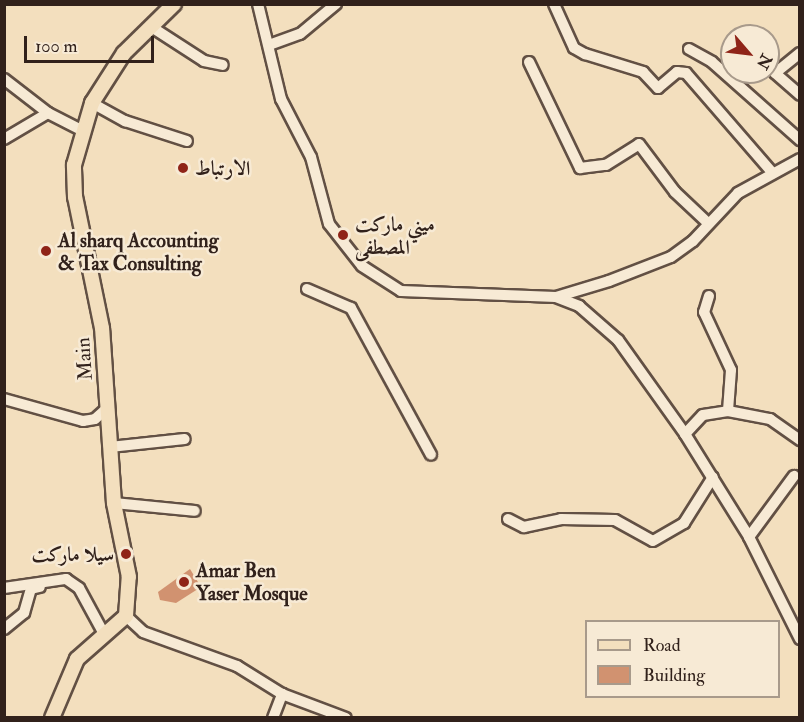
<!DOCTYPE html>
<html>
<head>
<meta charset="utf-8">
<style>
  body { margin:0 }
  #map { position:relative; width:804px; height:722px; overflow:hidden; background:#f3dfbe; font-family:"IM FELL Double Pica",Amiri,serif }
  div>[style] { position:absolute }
  .building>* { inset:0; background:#d19270 }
  .roads { filter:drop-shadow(2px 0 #625044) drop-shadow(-2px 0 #625044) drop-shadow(0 2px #625044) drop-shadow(0 -2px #625044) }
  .minor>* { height:10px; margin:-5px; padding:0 5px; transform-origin:5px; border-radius:5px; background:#f7ead5 }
  .major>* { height:14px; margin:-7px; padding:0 7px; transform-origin:7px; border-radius:7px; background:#f3dfbe }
  .dots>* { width:16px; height:16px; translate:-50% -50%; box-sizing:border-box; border:3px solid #f7ead5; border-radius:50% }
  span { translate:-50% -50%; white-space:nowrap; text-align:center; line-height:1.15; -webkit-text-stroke:5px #f7ead5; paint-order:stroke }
  .poi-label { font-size:20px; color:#31211b; font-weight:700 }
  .left { translate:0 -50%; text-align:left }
  .right { translate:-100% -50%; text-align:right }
  .street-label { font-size:20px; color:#31211b }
  .frame { position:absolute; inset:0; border:6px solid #31211b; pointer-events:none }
  .legend { position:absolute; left:585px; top:620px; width:195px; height:78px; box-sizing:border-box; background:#f7ead5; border:2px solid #a89a8b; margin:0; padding:8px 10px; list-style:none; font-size:18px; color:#31211b }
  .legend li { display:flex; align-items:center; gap:12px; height:30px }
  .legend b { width:30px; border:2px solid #a89a8b }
  .north { position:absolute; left:720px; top:24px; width:60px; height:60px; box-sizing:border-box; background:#f7ead5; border:2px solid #a89a8b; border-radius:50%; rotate:118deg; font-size:16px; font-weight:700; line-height:24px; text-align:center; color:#31211b }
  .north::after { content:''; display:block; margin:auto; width:21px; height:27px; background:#8f2418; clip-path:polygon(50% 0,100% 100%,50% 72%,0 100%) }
  .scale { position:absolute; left:24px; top:36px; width:130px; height:27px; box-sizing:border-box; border:3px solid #31211b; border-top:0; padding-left:8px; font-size:18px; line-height:21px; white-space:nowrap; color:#31211b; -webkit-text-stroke:4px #f7ead5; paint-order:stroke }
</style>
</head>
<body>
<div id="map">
  <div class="building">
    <div style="clip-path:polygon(190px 569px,201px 587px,176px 603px,160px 600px,158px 592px)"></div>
  </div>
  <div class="roads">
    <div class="minor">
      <div style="left:258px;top:4px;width:98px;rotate:76.4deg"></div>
      <div style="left:281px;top:99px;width:65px;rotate:62.7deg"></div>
      <div style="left:311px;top:157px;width:69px;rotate:75deg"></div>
      <div style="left:329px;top:224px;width:53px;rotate:51.8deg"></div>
      <div style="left:362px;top:266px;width:46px;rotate:32.7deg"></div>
      <div style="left:401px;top:291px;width:155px;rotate:2.2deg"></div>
      <div style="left:556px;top:297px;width:55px;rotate:-16.8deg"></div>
      <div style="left:609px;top:281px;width:66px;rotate:-21.2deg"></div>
      <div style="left:671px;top:257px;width:27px;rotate:-36deg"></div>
      <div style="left:693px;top:241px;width:66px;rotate:-46.8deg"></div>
      <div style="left:738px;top:193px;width:71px;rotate:-28.7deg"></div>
      <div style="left:554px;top:4px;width:48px;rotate:65.6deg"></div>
      <div style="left:574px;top:48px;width:13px;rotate:29deg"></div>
      <div style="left:585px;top:54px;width:61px;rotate:17.2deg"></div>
      <div style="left:643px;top:72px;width:22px;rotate:47deg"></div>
      <div style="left:658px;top:88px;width:25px;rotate:-40deg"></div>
      <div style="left:677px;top:72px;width:9px;rotate:6deg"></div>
      <div style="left:686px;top:73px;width:130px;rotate:49.1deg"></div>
      <div style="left:150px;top:26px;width:64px;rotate:32.9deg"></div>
      <div style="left:204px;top:61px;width:19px;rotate:12deg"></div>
      <div style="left:269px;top:45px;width:33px;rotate:-20deg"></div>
      <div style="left:300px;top:34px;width:47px;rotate:-39.8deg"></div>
      <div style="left:689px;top:49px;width:26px;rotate:29deg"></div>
      <div style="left:712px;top:62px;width:118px;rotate:41.6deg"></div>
      <div style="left:800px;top:53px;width:32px;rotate:141deg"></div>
      <div style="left:775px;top:73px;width:33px;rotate:41deg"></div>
      <div style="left:529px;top:62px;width:118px;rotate:64.3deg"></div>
      <div style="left:580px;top:168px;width:26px;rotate:-7deg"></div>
      <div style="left:606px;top:165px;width:39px;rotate:-32deg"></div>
      <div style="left:639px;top:144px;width:60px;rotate:53.1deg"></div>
      <div style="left:675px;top:192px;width:45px;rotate:43.2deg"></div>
      <div style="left:4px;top:79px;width:56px;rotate:37.7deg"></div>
      <div style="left:92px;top:103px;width:38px;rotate:29deg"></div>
      <div style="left:125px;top:121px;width:65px;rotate:17.9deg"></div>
      <div style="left:4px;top:139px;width:51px;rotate:-30.6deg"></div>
      <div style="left:48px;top:113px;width:39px;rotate:27deg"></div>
      <div style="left:307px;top:289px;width:48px;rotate:23.4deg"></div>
      <div style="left:351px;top:308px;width:167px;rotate:61.4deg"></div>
      <div style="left:709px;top:296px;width:17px;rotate:107deg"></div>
      <div style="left:704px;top:312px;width:64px;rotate:65deg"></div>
      <div style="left:731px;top:370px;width:41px;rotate:94.2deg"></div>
      <div style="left:556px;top:297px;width:25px;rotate:21deg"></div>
      <div style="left:579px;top:306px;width:52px;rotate:41.1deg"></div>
      <div style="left:618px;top:340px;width:115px;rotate:54.5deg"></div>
      <div style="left:685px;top:434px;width:121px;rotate:58.1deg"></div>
      <div style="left:749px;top:537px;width:114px;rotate:63.4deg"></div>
      <div style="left:4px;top:399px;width:82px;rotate:15.6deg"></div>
      <div style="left:83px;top:421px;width:12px;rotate:-9deg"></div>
      <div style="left:95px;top:419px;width:15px;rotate:-42deg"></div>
      <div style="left:685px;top:434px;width:26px;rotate:-47deg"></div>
      <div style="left:703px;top:415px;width:25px;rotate:-9deg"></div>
      <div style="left:728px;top:411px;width:43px;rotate:10.8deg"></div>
      <div style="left:770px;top:419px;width:37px;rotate:35deg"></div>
      <div style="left:110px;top:447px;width:75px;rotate:-6.1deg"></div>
      <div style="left:114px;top:503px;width:81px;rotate:5.6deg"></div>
      <div style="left:508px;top:519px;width:18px;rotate:27deg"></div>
      <div style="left:524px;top:527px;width:38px;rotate:-12deg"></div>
      <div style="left:561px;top:519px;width:54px;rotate:1.1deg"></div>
      <div style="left:615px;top:520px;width:43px;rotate:28.9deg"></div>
      <div style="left:653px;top:541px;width:36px;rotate:-30deg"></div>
      <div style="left:684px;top:523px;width:54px;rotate:-57.8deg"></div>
      <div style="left:749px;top:537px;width:76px;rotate:-53.6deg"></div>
      <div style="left:4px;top:588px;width:63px;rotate:-8.3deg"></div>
      <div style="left:66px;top:579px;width:16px;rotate:35deg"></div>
      <div style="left:79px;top:588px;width:52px;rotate:61.5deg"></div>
      <div style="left:126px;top:616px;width:23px;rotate:43deg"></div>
      <div style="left:143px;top:632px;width:100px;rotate:19.9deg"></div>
      <div style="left:237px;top:666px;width:53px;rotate:31.9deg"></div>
      <div style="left:282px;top:694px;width:68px;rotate:20.6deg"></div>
      <div style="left:4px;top:629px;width:26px;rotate:-39deg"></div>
      <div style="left:24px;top:613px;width:25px;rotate:-74deg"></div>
      <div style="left:31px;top:589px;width:9px;rotate:-13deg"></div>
      <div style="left:273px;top:718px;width:26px;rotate:-69deg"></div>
    </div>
    <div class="major">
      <div style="left:52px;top:718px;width:64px;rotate:-67deg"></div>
      <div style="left:77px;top:659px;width:65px;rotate:-41.3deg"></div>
      <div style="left:126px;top:616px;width:39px;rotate:-86deg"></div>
      <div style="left:129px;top:577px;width:76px;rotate:-101.5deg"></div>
      <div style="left:114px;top:503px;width:175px;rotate:-93.9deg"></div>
      <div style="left:102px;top:328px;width:134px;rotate:-101.6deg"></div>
      <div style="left:75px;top:197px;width:32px;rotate:-92deg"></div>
      <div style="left:74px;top:165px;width:65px;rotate:-73.8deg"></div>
      <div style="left:92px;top:103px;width:59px;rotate:-57.4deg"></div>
      <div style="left:124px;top:53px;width:70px;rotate:-44.4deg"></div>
    </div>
  </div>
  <div class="dots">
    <div style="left:183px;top:168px;background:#8f2418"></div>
    <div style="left:343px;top:235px;background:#8f2418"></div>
    <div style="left:46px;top:251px;background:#8f2418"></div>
    <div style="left:126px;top:554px;background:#8f2418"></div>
    <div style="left:184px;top:582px;background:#8f2418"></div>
  </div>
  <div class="poi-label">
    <span class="left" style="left:195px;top:168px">الارتباط</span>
    <span class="left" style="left:355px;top:236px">ميني ماركت<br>المصطفى</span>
    <span class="left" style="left:58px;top:252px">Al sharq Accounting<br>&amp; Tax Consulting</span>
    <span class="right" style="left:114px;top:554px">سيلا ماركت</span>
    <span class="left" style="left:196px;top:582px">Amar Ben<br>Yaser Mosque</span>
  </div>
  <div class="street-label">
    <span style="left:84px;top:359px;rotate:-94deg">Main</span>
  </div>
  <div class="frame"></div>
  <ul class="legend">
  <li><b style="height:8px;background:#f3dfbe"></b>Road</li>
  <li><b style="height:16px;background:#d19270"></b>Building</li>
  </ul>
  <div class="north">N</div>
  <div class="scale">100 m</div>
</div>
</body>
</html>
